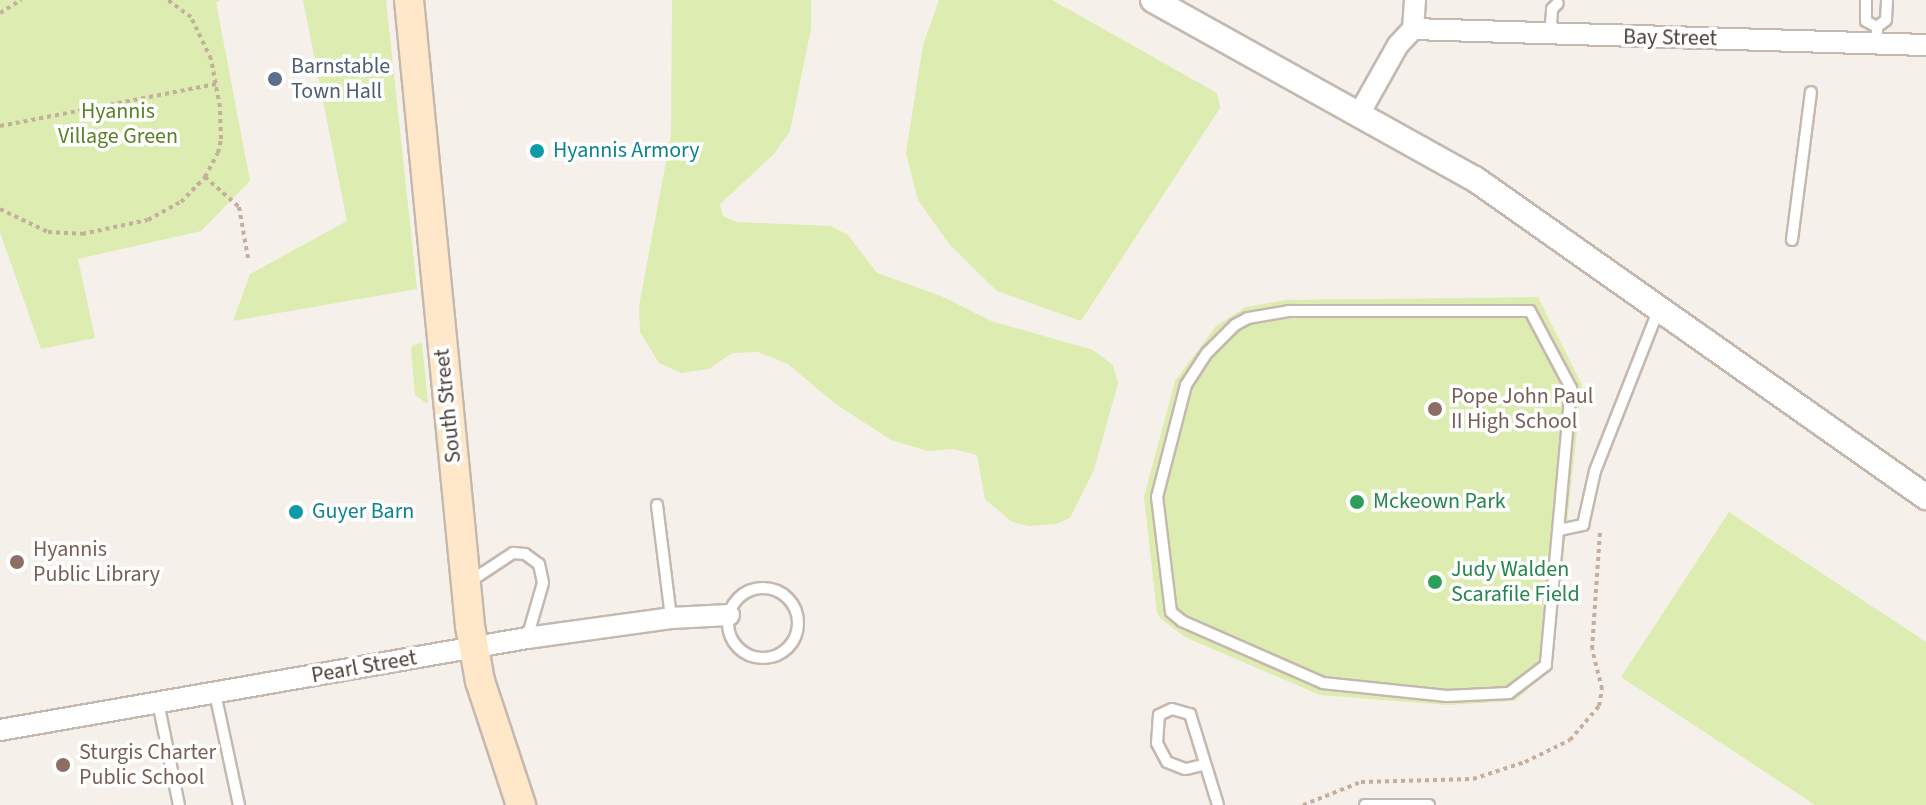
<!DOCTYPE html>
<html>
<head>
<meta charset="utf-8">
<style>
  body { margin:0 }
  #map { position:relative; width:1926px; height:805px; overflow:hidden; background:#f6f0ea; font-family:"Source Sans 3",sans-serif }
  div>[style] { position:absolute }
  .green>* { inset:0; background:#ddecb0 }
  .path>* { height:4px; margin-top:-2px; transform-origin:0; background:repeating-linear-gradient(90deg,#c5ae9c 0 4px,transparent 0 8px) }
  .roads { filter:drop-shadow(2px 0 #c5b8ae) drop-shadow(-2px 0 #c5b8ae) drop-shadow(0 2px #c5b8ae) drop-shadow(0 -2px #c5b8ae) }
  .service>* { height:10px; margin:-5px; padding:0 5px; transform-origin:5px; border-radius:5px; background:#fff }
  .service>.ring { margin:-5px; padding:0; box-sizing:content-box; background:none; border:10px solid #fff; border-radius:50% }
  .minor>* { height:20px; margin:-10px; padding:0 10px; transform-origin:10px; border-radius:10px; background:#fff }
  .tertiary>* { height:24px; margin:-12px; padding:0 12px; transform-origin:12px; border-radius:12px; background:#fff }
  .secondary>* { height:28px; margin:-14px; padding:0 14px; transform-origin:14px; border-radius:14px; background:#ffe8ca }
  .dots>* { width:22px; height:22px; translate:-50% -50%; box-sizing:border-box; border:4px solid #fff; border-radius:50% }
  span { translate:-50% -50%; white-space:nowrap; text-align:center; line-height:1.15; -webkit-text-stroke:7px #fff; paint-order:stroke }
  .street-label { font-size:22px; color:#4a3f37 }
  .service-label { font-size:22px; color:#4e5e75 }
  .left { translate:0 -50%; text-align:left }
  .park-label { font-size:22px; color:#5a8126 }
  .culture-label { font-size:22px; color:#0d838f }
  .education-label { font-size:22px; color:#785e54 }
  .leisure-label { font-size:22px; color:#27864d }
</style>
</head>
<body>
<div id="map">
  <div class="green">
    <div style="clip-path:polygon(0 0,221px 0,216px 2px,250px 181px,201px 231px,78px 259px,95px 338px,41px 349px,0 232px)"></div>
    <div style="clip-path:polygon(303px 0,386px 0,417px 289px,233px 321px,250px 274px,347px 221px)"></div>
    <div style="clip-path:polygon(672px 0,811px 0,811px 29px,790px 131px,774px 154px,720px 204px,723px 216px,737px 222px,831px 226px,848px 235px,877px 273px,941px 296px,991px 321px,1093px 350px,1113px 365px,1118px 383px,1094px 470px,1070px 518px,1056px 524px,1029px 526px,1012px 522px,985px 499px,977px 455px,953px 449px,928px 451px,891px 440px,834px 403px,788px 364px,758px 352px,732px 353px,709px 369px,681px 373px,659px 363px,640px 332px,639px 306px,671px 135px)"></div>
    <div style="clip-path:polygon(939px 0,1052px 0,1217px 93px,1220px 108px,1081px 321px,997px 291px,950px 245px,918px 200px,906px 153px,923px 45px)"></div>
    <div style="clip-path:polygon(1538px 297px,1582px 385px,1551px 670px,1514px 701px,1447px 705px,1320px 695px,1185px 637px,1161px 619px,1157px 613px,1144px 497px,1175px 381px,1216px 326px,1246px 307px,1286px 300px)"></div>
    <div style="clip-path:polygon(422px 343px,428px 402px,426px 403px,415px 395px,411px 349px,413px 345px)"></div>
    <div style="clip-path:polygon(1729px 512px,1926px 642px,1926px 805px,1815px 805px,1621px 677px)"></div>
  </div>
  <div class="path">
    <div style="left:0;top:13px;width:25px;rotate:-32deg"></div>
    <div style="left:0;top:126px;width:220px;rotate:-11deg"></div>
    <div style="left:205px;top:177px;width:45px;rotate:41.4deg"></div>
    <div style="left:239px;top:207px;width:52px;rotate:80deg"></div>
    <div style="left:0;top:209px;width:53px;rotate:25.6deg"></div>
    <div style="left:48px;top:232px;width:34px;rotate:3deg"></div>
    <div style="left:82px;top:234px;width:67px;rotate:-12deg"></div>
    <div style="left:148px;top:220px;width:38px;rotate:-29deg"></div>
    <div style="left:181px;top:202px;width:35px;rotate:-46deg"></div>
    <div style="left:205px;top:177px;width:27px;rotate:-62deg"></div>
    <div style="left:218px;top:153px;width:14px;rotate:-78deg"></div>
    <div style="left:221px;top:139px;width:32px;rotate:-92deg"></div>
    <div style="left:220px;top:107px;width:49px;rotate:-100.6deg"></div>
    <div style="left:211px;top:59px;width:47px;rotate:-115.5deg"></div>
    <div style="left:191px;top:17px;width:29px;rotate:-144deg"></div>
    <div style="left:1303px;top:805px;width:62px;rotate:-21.6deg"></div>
    <div style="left:1361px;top:782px;width:112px;rotate:-1.5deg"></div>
    <div style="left:1473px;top:779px;width:55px;rotate:-18.1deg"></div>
    <div style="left:1525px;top:762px;width:50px;rotate:-26.1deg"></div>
    <div style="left:1570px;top:740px;width:45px;rotate:-49.5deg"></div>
    <div style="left:1599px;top:706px;width:17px;rotate:-80deg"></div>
    <div style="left:1602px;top:689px;width:41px;rotate:-104deg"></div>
    <div style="left:1592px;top:649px;width:118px;rotate:-86.1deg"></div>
  </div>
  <div class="roads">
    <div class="service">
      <div style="left:1866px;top:0;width:21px;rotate:90deg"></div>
      <div style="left:1866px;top:21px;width:13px;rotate:29deg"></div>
      <div style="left:1550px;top:34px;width:25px;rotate:-85deg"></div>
      <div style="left:1552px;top:9px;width:8px;rotate:-45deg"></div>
      <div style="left:1877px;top:44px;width:17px;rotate:-90deg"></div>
      <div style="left:1877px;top:27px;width:11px;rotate:-38deg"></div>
      <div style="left:1886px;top:20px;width:20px;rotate:-87deg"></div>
      <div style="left:1792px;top:240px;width:149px;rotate:-82.7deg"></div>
      <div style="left:1289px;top:311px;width:241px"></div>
      <div style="left:1530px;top:311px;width:87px;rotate:62deg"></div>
      <div style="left:1571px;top:388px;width:278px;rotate:95.2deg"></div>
      <div style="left:1546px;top:665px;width:46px;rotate:142.9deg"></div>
      <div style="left:1509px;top:693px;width:62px;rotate:177.2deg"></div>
      <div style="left:1447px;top:696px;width:125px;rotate:-174deg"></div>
      <div style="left:1323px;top:683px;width:154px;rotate:-156.3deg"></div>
      <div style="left:1182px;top:621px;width:14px;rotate:-141deg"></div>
      <div style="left:1171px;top:612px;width:116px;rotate:-96.9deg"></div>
      <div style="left:1157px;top:497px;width:116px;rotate:-75.5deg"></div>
      <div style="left:1186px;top:385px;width:38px;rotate:-57deg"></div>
      <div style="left:1207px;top:353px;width:40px;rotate:-45deg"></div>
      <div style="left:1235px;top:325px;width:15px;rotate:-28deg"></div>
      <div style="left:1248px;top:318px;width:42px;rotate:-9.7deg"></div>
      <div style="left:657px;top:505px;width:114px;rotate:82.9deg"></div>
      <div style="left:1559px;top:530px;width:25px;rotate:-12deg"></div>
      <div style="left:1583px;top:525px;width:55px;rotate:-77.5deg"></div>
      <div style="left:1595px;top:471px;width:172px;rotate:-68.5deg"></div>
      <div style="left:469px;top:582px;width:53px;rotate:-33.4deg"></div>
      <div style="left:513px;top:553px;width:12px;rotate:5deg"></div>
      <div style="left:525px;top:554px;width:17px;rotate:36deg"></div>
      <div style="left:539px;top:564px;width:19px;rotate:78deg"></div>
      <div style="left:543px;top:583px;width:57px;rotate:106.2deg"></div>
      <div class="ring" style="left:728px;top:588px;width:60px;height:60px"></div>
      <div style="left:215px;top:693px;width:115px;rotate:77.9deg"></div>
      <div style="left:158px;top:702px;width:105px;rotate:78.5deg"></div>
      <div style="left:1203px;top:765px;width:18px;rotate:167deg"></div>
      <div style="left:1185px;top:769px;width:19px;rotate:-159deg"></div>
      <div style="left:1167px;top:762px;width:21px;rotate:-118deg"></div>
      <div style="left:1157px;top:743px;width:28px;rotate:-86deg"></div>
      <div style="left:1159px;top:715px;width:14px;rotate:-25deg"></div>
      <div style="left:1172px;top:709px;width:19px;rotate:16deg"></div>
      <div style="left:1190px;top:714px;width:95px;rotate:72.9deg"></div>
      <div style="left:1365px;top:805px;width:64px"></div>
    </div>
    <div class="minor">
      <div style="left:1413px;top:29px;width:513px;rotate:1.79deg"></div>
      <div style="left:1358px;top:116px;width:81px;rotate:-60.6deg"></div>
      <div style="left:1398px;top:45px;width:22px;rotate:-47deg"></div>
      <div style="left:1413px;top:29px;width:29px;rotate:-86deg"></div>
      <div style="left:0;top:730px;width:535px;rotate:-9.9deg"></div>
      <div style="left:527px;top:638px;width:145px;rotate:-7.9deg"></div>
      <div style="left:671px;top:618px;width:58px;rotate:-3deg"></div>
    </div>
    <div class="tertiary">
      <div style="left:1153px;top:0;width:368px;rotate:29.1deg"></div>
      <div style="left:1475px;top:179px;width:552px;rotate:35.19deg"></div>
    </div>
    <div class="secondary">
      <div style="left:409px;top:0;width:629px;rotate:84.43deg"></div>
      <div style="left:470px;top:626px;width:56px;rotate:79.7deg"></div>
      <div style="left:480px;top:681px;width:131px;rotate:71.7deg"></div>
    </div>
  </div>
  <div class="dots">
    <div style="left:275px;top:79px;background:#5c6f8a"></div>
    <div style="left:537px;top:151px;background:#0f9aa8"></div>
    <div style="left:1435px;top:409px;background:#8d6e63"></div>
    <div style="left:1357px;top:502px;background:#2e9e5b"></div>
    <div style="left:296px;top:512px;background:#0f9aa8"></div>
    <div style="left:17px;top:562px;background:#8d6e63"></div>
    <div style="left:1435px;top:582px;background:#2e9e5b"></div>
    <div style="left:63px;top:765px;background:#8d6e63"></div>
  </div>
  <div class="street-label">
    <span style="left:1670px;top:38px;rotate:1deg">Bay Street</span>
    <span style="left:448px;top:406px;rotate:-96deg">South Street</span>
    <span style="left:364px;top:667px;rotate:-10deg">Pearl Street</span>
  </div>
  <div class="service-label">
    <span class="left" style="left:291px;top:79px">Barnstable<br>Town Hall</span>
  </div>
  <div class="park-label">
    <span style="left:118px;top:124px">Hyannis<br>Village Green</span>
  </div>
  <div class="culture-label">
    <span class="left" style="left:553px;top:151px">Hyannis Armory</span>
    <span class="left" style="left:312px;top:512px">Guyer Barn</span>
  </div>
  <div class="education-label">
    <span class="left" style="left:1451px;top:409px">Pope John Paul<br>II High School</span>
    <span class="left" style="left:33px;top:562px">Hyannis<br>Public Library</span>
    <span class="left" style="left:79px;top:765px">Sturgis Charter<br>Public School</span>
  </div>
  <div class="leisure-label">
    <span class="left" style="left:1373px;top:502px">Mckeown Park</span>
    <span class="left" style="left:1451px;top:582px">Judy Walden<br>Scarafile Field</span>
  </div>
</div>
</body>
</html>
